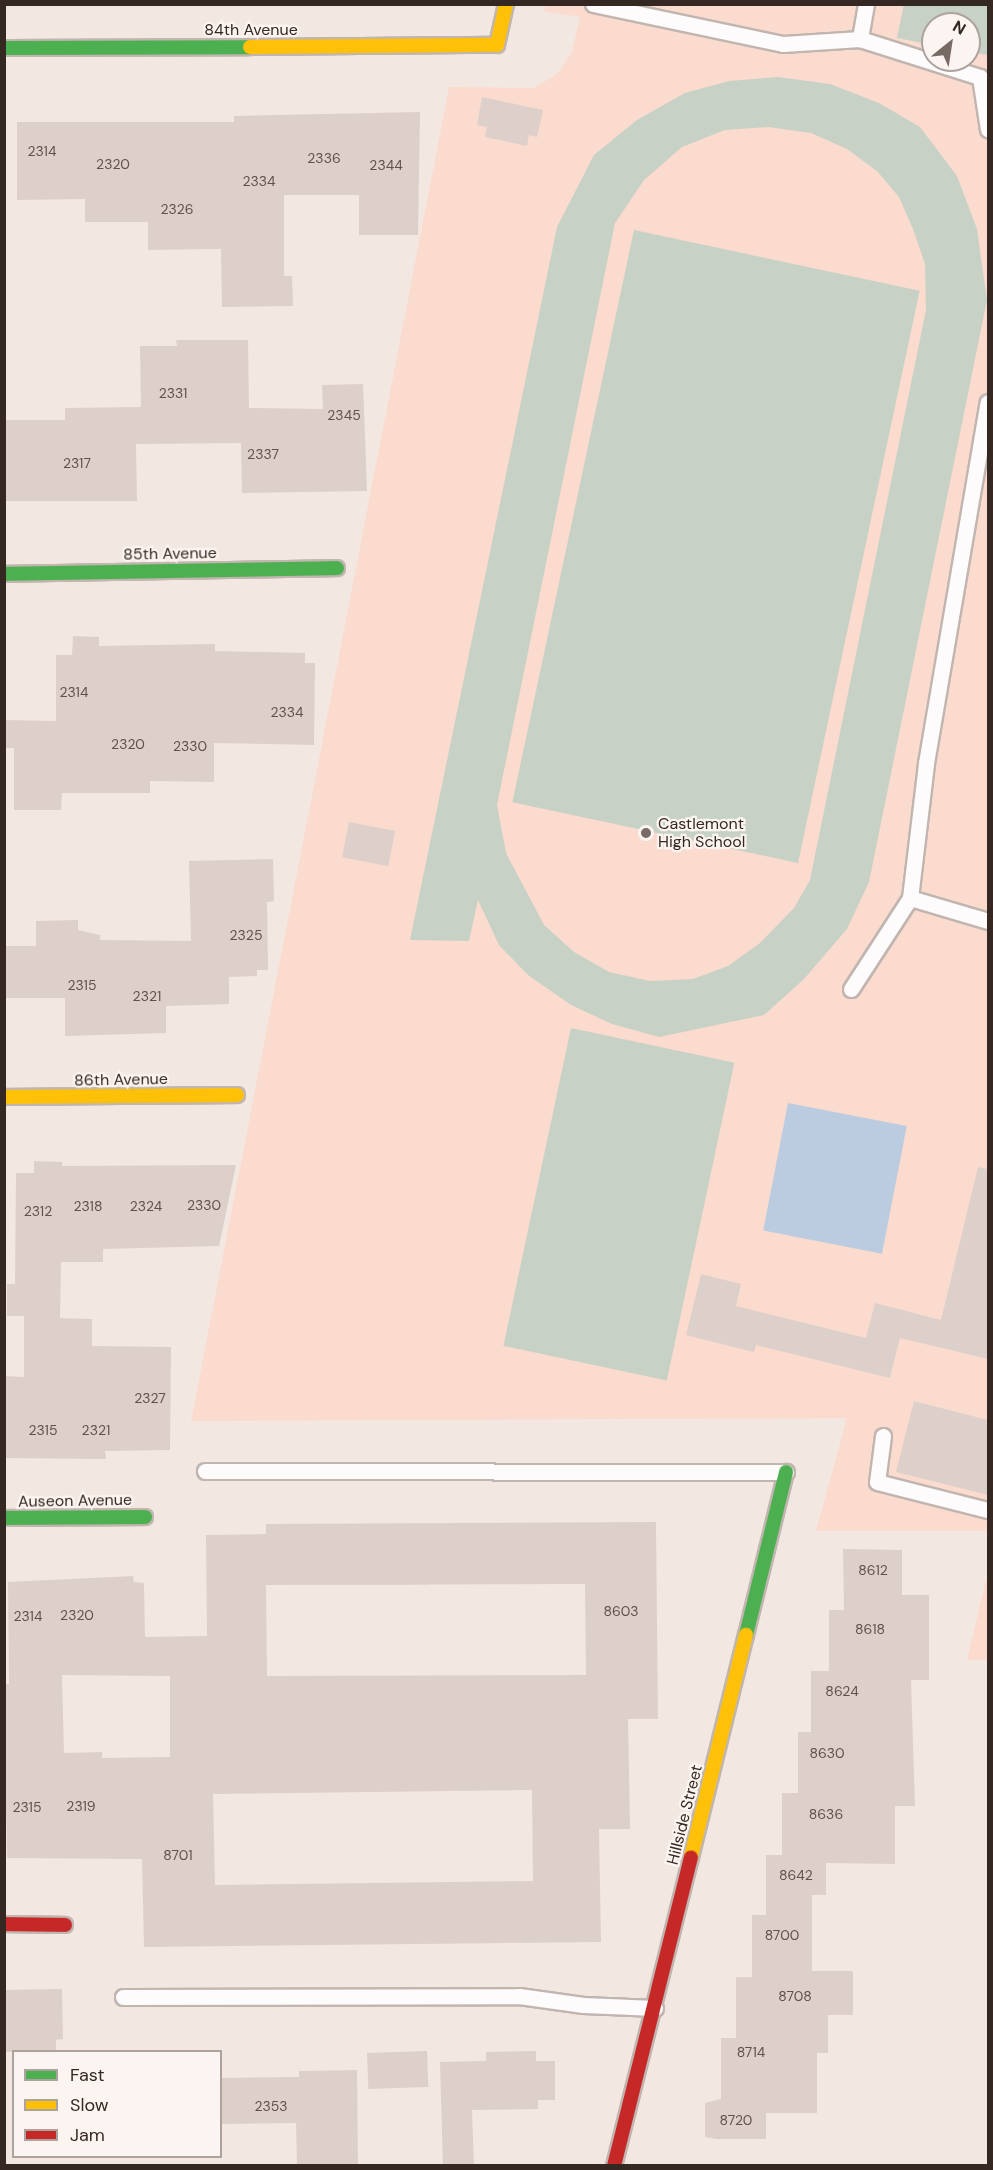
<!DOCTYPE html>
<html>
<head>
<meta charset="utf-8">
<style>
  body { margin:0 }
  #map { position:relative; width:993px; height:2170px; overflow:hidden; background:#f3e7e2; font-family:"DM Sans",sans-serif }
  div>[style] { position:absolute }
  .built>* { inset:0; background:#fadbce }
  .green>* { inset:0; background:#c7d1c6; transform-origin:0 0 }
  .water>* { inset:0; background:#bccce0; transform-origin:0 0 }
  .building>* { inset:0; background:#ddd0ca; transform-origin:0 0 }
  .roads { filter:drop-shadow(2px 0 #c1b5b0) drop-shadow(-2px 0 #c1b5b0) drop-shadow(0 2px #c1b5b0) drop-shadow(0 -2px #c1b5b0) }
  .lane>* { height:15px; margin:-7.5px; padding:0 7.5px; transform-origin:7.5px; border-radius:7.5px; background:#fdfbfb }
  .fast>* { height:14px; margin:-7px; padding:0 7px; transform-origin:7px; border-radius:7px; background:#4caf50 }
  .slow>* { height:14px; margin:-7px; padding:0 7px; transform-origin:7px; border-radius:7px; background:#ffc107 }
  .jam>* { height:14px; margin:-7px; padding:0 7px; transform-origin:7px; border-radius:7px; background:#c62828 }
  .dots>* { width:16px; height:16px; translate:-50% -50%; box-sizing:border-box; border:3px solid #fcf4f1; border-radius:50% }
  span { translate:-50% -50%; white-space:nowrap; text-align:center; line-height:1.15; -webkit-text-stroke:4.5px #fcf4f1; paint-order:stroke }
  .number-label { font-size:14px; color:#5f514b }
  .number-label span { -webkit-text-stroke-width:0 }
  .street-label { font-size:16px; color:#352721 }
  .poi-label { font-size:16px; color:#352721 }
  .left { translate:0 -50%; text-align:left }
  .frame { position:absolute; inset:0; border:6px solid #352721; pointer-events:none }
  .legend { position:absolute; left:12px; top:2050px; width:210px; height:108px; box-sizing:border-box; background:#fcf4f1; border:2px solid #aca29e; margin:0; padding:8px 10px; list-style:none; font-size:18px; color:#352721 }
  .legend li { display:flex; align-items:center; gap:12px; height:30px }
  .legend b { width:30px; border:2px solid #aca29e }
  .north { position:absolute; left:921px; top:12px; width:60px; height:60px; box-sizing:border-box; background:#fcf4f1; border:2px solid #aca29e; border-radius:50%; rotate:30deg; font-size:16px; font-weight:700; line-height:24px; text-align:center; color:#352721 }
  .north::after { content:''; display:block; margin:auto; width:21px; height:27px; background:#786a65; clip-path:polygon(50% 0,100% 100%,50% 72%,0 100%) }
</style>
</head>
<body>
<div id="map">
  <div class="built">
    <div style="clip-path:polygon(evenodd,546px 5px,988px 5px,988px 1531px,816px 1531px,847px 1418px,191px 1421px,449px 87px,534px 88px,557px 74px,572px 52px,580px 17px,544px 11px,546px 5px,933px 24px,969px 24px,969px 60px,933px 60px,933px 24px)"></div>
    <div style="clip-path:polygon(988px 1572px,988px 1660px,967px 1660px)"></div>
  </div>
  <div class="green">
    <div style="clip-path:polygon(904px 4px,988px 5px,988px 55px,969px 52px,969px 24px,933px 24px,933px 45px,897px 38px)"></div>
    <div style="clip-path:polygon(evenodd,778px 77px,830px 84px,879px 103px,920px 127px,957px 176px,977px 229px,987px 300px,869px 882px,847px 929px,804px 979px,764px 1015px,659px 1037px,612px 1024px,571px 1005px,528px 975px,499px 945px,478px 900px,469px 941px,410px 940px,557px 227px,594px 155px,637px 120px,685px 93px,729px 81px,778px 77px,768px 127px,811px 133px,847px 149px,877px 171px,899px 197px,913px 229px,925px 264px,926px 310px,810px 880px,794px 908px,760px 943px,728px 966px,693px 979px,650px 981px,609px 972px,574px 952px,544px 925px,506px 853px,497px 805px,615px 223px,644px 180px,682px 147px,725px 130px,768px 127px)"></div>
    <div style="left:634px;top:230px;width:292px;height:585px;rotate:12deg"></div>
    <div style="left:571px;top:1028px;width:167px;height:325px;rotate:12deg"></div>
  </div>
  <div class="water">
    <div style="left:788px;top:1103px;width:121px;height:130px;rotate:11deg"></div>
  </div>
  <div class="building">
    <div style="clip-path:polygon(482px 97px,543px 110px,537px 137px,529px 135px,527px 146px,485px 137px,487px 127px,477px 125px)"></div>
    <div style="clip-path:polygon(420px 112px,418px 235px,359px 235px,359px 195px,284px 195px,284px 276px,292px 276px,293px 306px,222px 307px,221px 249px,148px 250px,148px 222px,85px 222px,85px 199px,17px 200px,17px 122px,234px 122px,234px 116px)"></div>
    <div style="clip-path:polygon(176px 340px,248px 340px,249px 408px,323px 409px,322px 385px,363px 384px,367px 491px,242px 493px,241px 443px,136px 444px,137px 501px,4px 501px,4px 420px,65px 420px,65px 408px,141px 407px,140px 346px,177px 346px)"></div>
    <div style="clip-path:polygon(73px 636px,99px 637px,99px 646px,215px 644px,215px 651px,305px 653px,305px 663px,315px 663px,314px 745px,214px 743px,214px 782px,150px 781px,150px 793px,62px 793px,61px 810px,14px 810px,14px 748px,4px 748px,4px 720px,56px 721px,56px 655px,72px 655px)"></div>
    <div style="left:349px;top:822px;width:47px;height:36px;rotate:11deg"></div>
    <div style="clip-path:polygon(273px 859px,274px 901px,267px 902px,268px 970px,257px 970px,257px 976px,229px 977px,229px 1004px,166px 1006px,166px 1033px,65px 1036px,65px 998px,4px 998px,4px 946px,36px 946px,36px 921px,78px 920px,78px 930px,100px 935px,100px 940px,191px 941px,189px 861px)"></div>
    <div style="clip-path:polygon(34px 1161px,62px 1162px,62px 1166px,236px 1165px,219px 1246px,103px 1249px,103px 1262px,61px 1262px,60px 1318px,92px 1319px,92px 1346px,171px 1347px,170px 1450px,105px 1451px,106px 1459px,4px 1458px,4px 1376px,24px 1377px,24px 1316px,7px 1316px,7px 1284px,15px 1284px,16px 1173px,34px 1173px)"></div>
    <div style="clip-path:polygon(978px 1167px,988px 1169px,988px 1359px,900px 1338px,890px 1378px,756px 1345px,754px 1352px,686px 1335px,701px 1274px,741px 1284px,736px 1306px,866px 1338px,875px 1303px,941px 1320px)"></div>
    <div style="clip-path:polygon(914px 1401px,988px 1420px,988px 1495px,896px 1472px)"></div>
    <div style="clip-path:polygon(evenodd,656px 1522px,658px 1719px,628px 1719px,630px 1829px,599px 1829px,601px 1942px,144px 1947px,142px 1859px,7px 1858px,4px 1684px,9px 1684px,8px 1582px,133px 1576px,134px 1582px,144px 1583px,145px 1637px,207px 1636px,206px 1535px,266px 1534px,266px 1524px,656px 1522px,585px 1584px,586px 1675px,267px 1676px,266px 1585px,585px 1584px,656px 1522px,62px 1675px,170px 1676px,170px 1757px,102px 1758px,102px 1752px,64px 1753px,62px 1675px,656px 1522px,532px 1790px,533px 1881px,215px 1885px,213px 1794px,532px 1790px)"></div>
    <div style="clip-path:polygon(843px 1549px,902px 1550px,902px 1595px,929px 1595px,929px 1680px,911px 1680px,915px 1806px,895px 1806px,895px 1864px,826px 1863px,826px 1895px,812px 1895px,812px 1971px,853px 1971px,853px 2015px,828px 2015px,828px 2053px,817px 2053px,817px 2113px,766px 2113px,766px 2139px,716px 2139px,705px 2137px,705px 2103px,721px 2099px,721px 2038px,736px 2038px,736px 1977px,752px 1977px,752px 1915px,766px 1915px,766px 1855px,782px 1855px,782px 1793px,798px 1793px,798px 1732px,811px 1732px,811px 1671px,829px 1671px,829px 1610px,844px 1610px)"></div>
    <div style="clip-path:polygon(62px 1989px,63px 2039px,56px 2040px,56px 2052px,4px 2052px,4px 1990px)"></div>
    <div style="left:427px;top:2051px;width:36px;height:60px;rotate:88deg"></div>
    <div style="clip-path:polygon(536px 2051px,536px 2061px,555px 2061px,555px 2100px,538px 2100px,538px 2109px,472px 2110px,474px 2166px,443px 2166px,440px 2062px,486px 2061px,486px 2052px)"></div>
    <div style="clip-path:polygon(357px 2070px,358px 2166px,297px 2166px,296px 2123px,220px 2124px,220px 2078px,299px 2077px,299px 2071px)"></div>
  </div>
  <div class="roads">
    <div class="lane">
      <div style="left:593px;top:4px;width:194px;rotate:11.9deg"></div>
      <div style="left:783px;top:44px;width:77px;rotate:-3.7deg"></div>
      <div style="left:866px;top:4px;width:36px;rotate:100deg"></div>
      <div style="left:860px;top:39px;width:126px;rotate:17.6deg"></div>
      <div style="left:980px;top:77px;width:53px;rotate:81.3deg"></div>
      <div style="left:910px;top:898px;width:136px;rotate:-83.2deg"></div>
      <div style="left:926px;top:763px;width:366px;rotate:-80.3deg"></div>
      <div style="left:851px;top:989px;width:108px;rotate:-57deg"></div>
      <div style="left:910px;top:898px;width:81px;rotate:16.4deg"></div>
      <div style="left:883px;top:1436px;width:46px;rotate:97.4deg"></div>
      <div style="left:877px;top:1482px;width:114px;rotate:14.2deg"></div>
      <div style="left:205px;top:1471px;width:581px;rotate:0.1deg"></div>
      <div style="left:123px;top:1997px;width:396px;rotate:-0.1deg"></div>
      <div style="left:519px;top:1996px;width:65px;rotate:8deg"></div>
      <div style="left:583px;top:2005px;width:72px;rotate:2.4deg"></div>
    </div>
    <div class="fast">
      <div style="left:4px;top:48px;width:246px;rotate:-0.2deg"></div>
      <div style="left:4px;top:574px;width:333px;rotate:-1deg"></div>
      <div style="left:4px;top:1518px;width:141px;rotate:-0.4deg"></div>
      <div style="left:746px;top:1635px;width:168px;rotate:-76.2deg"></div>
    </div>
    <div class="slow">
      <div style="left:250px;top:47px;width:247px;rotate:-0.5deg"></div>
      <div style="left:497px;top:45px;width:42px;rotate:-77.6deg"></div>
      <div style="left:4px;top:1097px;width:233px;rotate:-0.5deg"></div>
      <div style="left:691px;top:1857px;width:229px;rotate:-76.1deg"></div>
    </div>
    <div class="jam">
      <div style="left:4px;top:1924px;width:61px;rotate:0.9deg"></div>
      <div style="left:614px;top:2166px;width:318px;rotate:-76deg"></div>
    </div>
  </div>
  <div class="dots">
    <div style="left:646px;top:833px;background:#786a65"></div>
  </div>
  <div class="number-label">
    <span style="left:42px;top:151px">2314</span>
    <span style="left:324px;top:158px">2336</span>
    <span style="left:113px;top:164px">2320</span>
    <span style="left:386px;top:165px">2344</span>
    <span style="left:259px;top:181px">2334</span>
    <span style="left:177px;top:209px">2326</span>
    <span style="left:173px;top:393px">2331</span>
    <span style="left:344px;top:415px">2345</span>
    <span style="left:263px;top:454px">2337</span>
    <span style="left:77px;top:463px">2317</span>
    <span style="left:74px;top:692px">2314</span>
    <span style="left:287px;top:712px">2334</span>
    <span style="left:128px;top:744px">2320</span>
    <span style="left:190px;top:746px">2330</span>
    <span style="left:246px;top:935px">2325</span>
    <span style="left:82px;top:985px">2315</span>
    <span style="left:147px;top:996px">2321</span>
    <span style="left:204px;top:1205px">2330</span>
    <span style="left:88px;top:1206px">2318</span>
    <span style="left:146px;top:1206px">2324</span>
    <span style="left:38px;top:1211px">2312</span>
    <span style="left:150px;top:1398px">2327</span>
    <span style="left:43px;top:1430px">2315</span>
    <span style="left:96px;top:1430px">2321</span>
    <span style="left:873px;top:1570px">8612</span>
    <span style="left:621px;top:1611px">8603</span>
    <span style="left:77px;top:1615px">2320</span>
    <span style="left:28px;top:1616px">2314</span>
    <span style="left:870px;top:1629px">8618</span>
    <span style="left:842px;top:1691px">8624</span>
    <span style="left:827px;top:1753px">8630</span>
    <span style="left:81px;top:1806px">2319</span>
    <span style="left:27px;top:1807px">2315</span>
    <span style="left:826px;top:1814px">8636</span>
    <span style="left:178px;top:1855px">8701</span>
    <span style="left:796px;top:1875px">8642</span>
    <span style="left:782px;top:1935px">8700</span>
    <span style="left:795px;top:1996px">8708</span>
    <span style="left:751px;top:2052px">8714</span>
    <span style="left:271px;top:2106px">2353</span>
    <span style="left:736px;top:2120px">8720</span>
  </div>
  <div class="street-label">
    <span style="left:251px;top:30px">84th Avenue</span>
    <span style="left:170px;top:554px;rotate:-1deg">85th Avenue</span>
    <span style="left:121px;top:1080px;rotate:-1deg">86th Avenue</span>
    <span style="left:75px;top:1501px;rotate:-1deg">Auseon Avenue</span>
    <span style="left:685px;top:1815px;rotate:-76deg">Hillside Street</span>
  </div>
  <div class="poi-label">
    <span class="left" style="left:658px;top:833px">Castlemont<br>High School</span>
  </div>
  <div class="frame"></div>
  <ul class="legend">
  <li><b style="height:8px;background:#4caf50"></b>Fast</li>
  <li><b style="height:8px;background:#ffc107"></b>Slow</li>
  <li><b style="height:8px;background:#c62828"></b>Jam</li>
  </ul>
  <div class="north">N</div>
</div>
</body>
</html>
